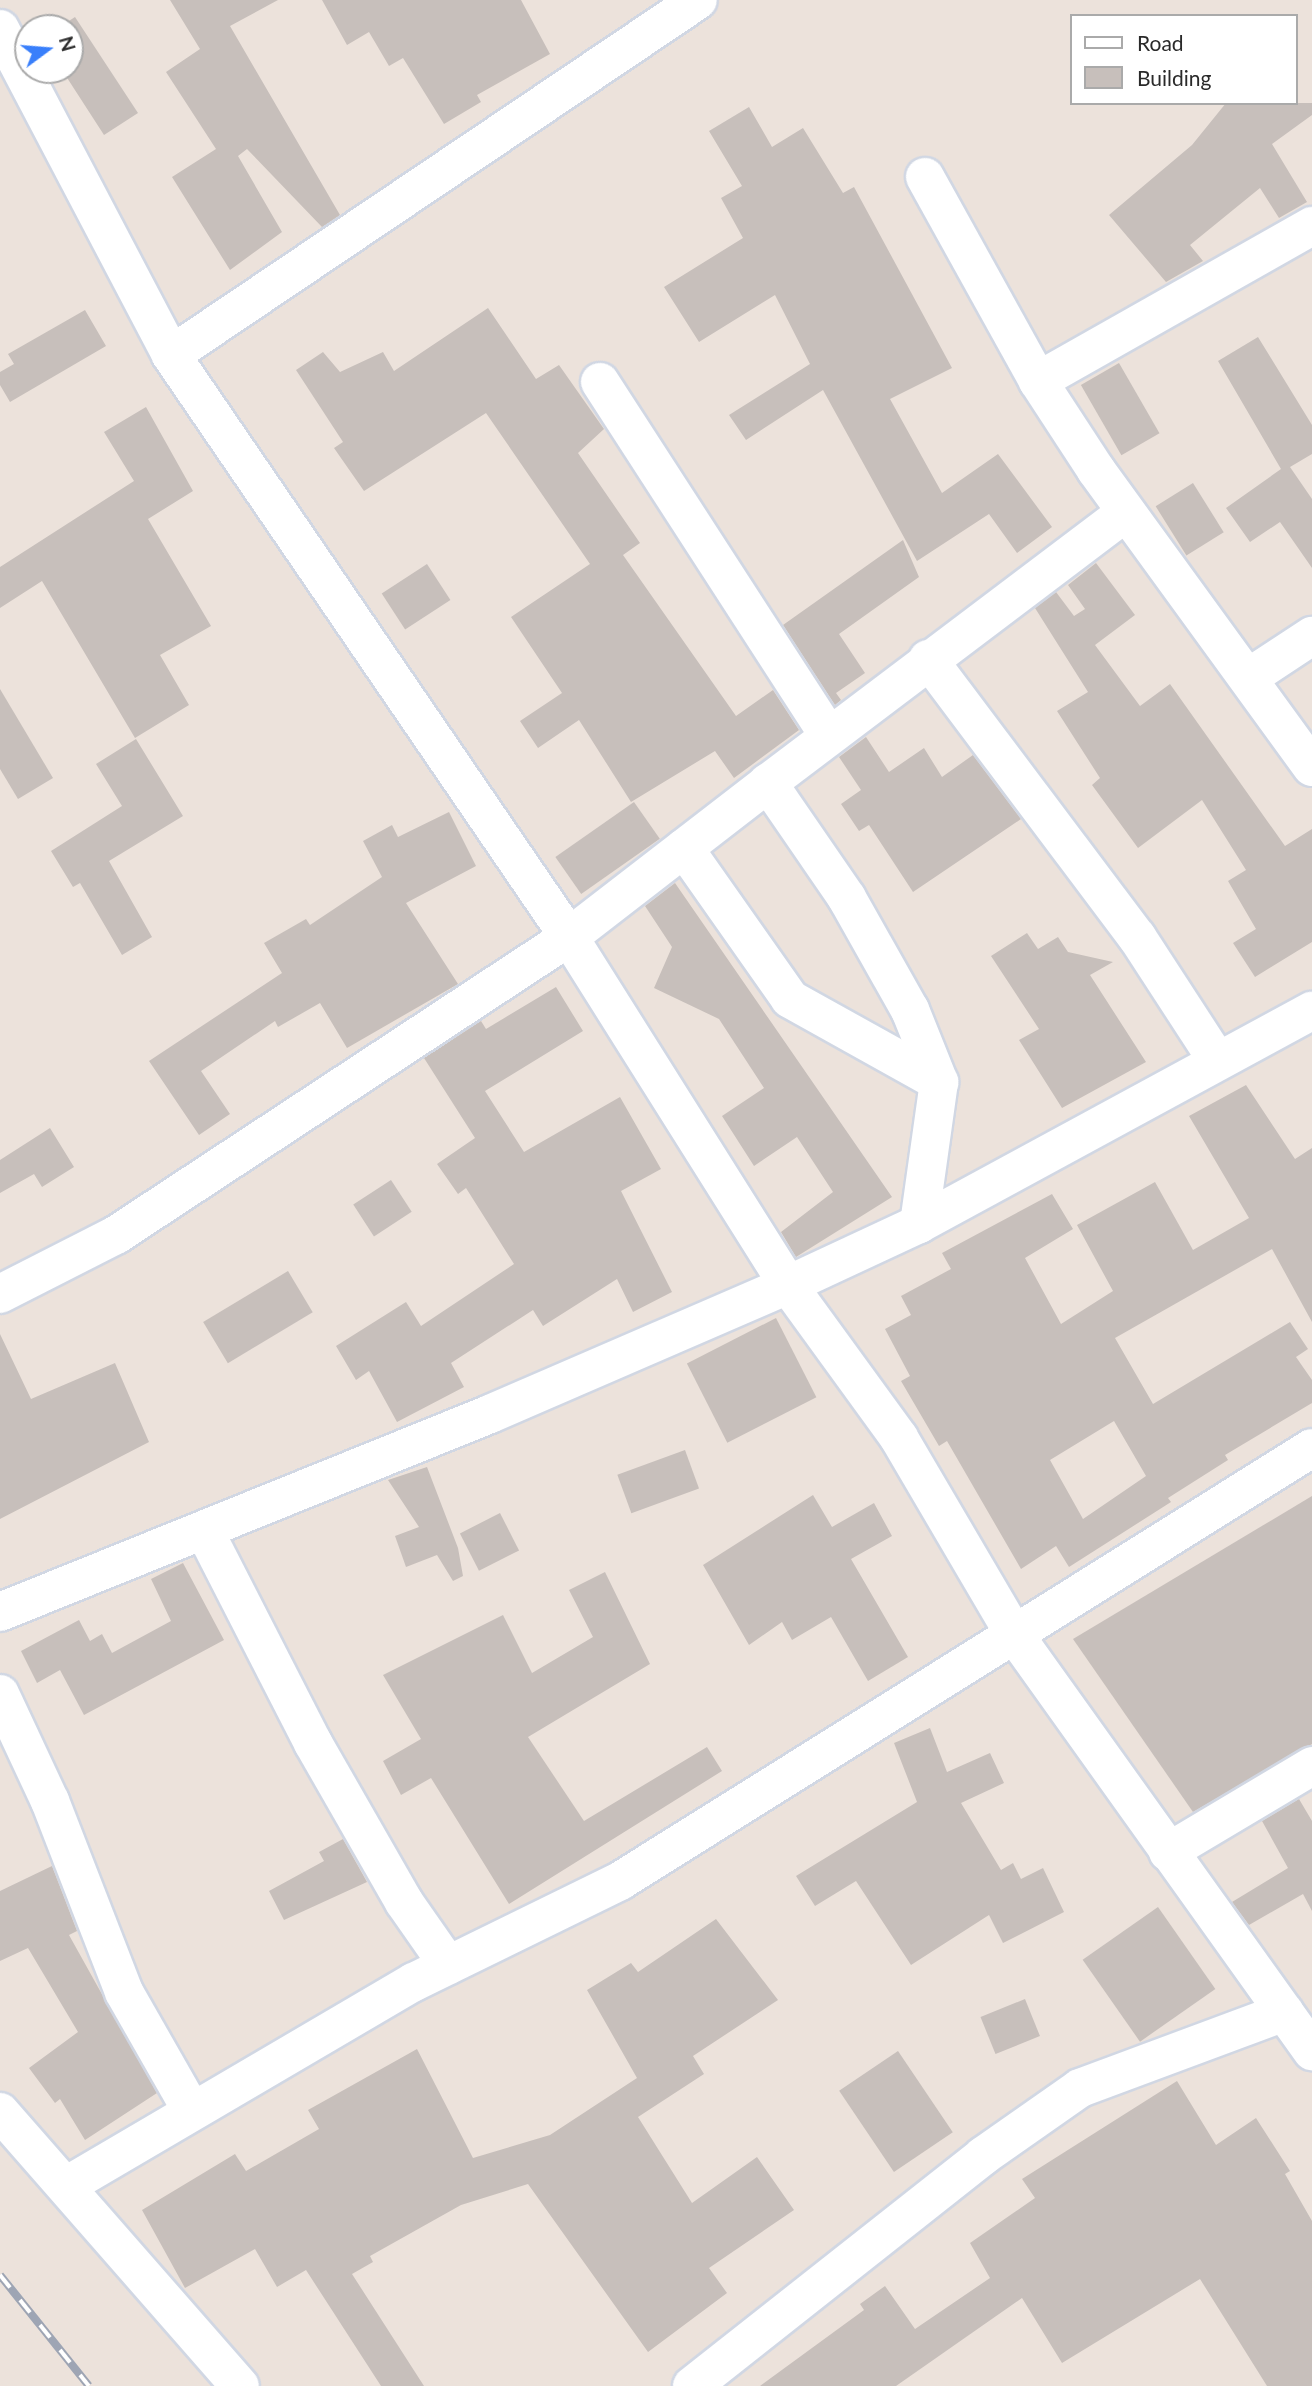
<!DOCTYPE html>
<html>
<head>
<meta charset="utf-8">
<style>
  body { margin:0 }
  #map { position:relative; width:1312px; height:2386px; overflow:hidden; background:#ece2db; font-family:Lato,sans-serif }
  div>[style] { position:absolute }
  .building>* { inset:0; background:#c7bfbb; transform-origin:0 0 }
  .roads { filter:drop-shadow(2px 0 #d1d7e3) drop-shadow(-2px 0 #d1d7e3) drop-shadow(0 2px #d1d7e3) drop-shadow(0 -2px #d1d7e3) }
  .street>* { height:38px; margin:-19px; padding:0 19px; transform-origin:19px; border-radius:19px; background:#fff }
  .rail>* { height:8px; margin-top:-4px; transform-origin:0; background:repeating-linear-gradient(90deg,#fff 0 16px,#9ea5b4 0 32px); box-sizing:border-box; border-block:2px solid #9ea5b4 }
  span { translate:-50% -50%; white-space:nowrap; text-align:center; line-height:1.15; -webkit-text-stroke:6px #fff; paint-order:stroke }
  .legend { position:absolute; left:1070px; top:14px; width:228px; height:91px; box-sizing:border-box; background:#fff; border:2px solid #aaa; margin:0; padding:9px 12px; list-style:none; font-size:21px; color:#2a2a2a }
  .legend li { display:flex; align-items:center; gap:14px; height:35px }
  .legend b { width:35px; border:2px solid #aaa }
  .north { position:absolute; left:14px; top:14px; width:70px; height:70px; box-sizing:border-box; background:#fff; border:2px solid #aaa; border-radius:50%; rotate:74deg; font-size:19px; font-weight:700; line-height:28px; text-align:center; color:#2a2a2a }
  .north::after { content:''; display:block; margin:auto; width:24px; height:32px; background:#397ffb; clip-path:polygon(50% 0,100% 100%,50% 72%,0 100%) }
</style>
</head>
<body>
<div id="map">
  <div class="building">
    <div style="clip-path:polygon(170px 0,278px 0,230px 26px,340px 215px,322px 227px,247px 149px,238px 156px,282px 232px,230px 270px,172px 177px,216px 149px,166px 72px,200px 49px)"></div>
    <div style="clip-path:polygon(322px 0,521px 0,550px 54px,477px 95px,481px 102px,444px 124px,403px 58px,389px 66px,369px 32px,347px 45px)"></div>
    <div style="clip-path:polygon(75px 17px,138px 113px,104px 135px,62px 70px,70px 70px,70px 28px,58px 28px)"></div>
    <div style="clip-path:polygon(1226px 103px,1312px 103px,1312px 115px,1272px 144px,1307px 202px,1279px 218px,1260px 188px,1190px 245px,1203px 261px,1166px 282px,1109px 215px,1192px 145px)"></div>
    <div style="clip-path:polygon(749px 107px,772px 147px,803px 128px,843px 193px,854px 187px,952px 368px,890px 399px,942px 493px,998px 454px,1052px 527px,1017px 553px,989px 514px,917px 561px,823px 390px,746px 440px,729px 415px,810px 364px,775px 295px,699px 342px,664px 287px,743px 238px,721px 198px,742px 186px,709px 131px)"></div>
    <div style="clip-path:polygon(488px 308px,536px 379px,559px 365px,604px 429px,578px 453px,640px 543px,623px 555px,736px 716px,773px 690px,799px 730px,734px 778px,715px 751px,631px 802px,579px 720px,538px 748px,520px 721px,562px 693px,511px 617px,590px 564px,486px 413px,364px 491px,334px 448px,343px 442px,296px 370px,323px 352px,340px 372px,383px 352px,394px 371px)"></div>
    <div style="clip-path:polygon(85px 310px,106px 346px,10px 402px,0 385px,0 372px,14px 364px,8px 354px)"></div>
    <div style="clip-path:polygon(1258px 337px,1312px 425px,1312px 454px,1290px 467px,1312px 499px,1312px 568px,1280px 522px,1250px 542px,1226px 508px,1281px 469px,1218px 361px)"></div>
    <div style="left:1119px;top:363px;width:81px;height:44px;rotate:60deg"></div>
    <div style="clip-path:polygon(146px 407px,193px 491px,148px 519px,211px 626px,160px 655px,189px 705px,135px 738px,42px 581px,0 608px,0 567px,134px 481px,104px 432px)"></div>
    <div style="left:1193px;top:483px;width:58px;height:44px;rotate:58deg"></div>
    <div style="clip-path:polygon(903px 540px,919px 577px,839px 634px,865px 673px,836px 693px,841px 700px,835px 705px,783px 625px)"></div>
    <div style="clip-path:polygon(1096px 563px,1135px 615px,1095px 645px,1140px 706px,1170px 684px,1285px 846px,1312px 829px,1312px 942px,1255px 977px,1233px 943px,1256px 929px,1228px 881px,1246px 870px,1202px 800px,1138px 848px,1092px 785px,1100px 778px,1057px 711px,1088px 692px,1035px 608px,1056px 592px,1074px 616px,1085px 609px,1068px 585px)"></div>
    <div style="left:427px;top:564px;width:43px;height:54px;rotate:57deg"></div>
    <div style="clip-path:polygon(0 689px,53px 778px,18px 799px,0 769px)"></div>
    <div style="clip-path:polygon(866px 737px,889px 772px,924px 748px,942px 777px,973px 755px,1021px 819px,913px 892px,869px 825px,859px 831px,841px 804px,861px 790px,839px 757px)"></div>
    <div style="clip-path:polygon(136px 739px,183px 816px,109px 861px,152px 937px,122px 955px,80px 883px,73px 887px,51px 851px,122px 806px,96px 764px)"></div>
    <div style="left:634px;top:802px;width:45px;height:96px;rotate:55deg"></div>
    <div style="clip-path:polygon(449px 812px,476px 866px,406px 903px,458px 984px,347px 1048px,320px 1003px,278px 1027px,275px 1021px,201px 1071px,230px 1114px,199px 1135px,149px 1061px,282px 973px,264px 943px,306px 919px,310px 925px,382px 877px,363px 841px,392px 825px,398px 837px)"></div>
    <div style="clip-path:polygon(675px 883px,892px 1197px,796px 1257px,781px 1232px,833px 1192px,797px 1137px,754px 1166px,722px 1116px,764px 1088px,719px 1019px,654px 988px,672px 947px,645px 906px)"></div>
    <div style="clip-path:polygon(1027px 933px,1038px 949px,1058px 937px,1068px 952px,1113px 962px,1090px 975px,1146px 1062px,1062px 1108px,1019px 1040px,1039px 1029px,991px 956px)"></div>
    <div style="clip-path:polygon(556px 987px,583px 1031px,485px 1091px,524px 1152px,620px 1097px,661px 1169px,621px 1191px,672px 1292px,633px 1312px,617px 1279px,543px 1326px,533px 1310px,451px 1363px,464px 1387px,397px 1422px,369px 1371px,356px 1380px,336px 1346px,406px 1302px,421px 1326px,514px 1264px,466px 1188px,458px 1194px,437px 1164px,475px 1138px,424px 1058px,481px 1021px,486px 1029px)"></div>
    <div style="clip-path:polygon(evenodd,1246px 1085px,1295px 1159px,1312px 1148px,1312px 1322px,1272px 1249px,1115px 1338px,1153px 1404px,1290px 1322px,1308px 1349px,1296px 1357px,1312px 1380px,1312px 1403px,1225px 1455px,1228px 1460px,1168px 1498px,1171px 1502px,1069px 1567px,1056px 1546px,1021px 1569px,947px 1441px,939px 1446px,901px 1381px,910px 1376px,885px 1329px,911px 1315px,901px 1296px,951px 1269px,942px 1253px,1052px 1194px,1073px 1229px,1025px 1258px,1061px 1324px,1113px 1291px,1077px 1225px,1155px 1182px,1193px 1250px,1249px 1218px,1189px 1116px,1246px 1085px,1114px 1421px,1146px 1476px,1083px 1519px,1050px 1460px,1114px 1421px)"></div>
    <div style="clip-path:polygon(50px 1128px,74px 1167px,42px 1187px,34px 1174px,0 1193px,0 1160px)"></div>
    <div style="left:391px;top:1180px;width:38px;height:45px;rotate:57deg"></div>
    <div style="left:288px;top:1271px;width:48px;height:99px;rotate:59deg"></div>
    <div style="left:776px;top:1318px;width:89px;height:100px;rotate:63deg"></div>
    <div style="clip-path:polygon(0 1334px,31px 1399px,115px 1363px,149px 1442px,0 1519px)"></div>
    <div style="left:685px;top:1450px;width:41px;height:72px;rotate:70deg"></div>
    <div style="clip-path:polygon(427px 1467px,458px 1548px,463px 1576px,453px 1581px,437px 1555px,406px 1567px,395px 1536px,419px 1527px,388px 1480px)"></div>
    <div style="clip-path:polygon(813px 1495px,832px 1527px,874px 1503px,892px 1536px,851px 1559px,908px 1657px,868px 1681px,831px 1617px,792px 1640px,782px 1622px,749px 1645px,703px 1565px)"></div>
    <div style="clip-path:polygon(1312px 1496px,1312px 1744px,1193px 1812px,1073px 1639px)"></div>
    <div style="left:500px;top:1513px;width:42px;height:45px;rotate:63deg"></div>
    <div style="clip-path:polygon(183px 1563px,224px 1640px,84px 1715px,60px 1670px,37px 1683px,21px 1651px,79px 1620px,90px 1641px,102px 1634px,112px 1653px,171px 1621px,151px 1579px)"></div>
    <div style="clip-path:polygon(605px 1572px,650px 1664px,528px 1737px,584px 1821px,707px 1747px,722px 1771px,509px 1904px,431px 1778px,401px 1795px,383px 1761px,421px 1739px,383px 1675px,503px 1615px,532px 1673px,593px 1637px,569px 1590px)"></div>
    <div style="clip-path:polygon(930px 1728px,947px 1772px,990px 1753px,1004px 1783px,961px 1803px,1001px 1870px,1013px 1863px,1021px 1879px,1043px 1868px,1064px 1912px,1003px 1943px,989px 1915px,911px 1965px,856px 1881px,815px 1906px,796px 1876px,917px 1802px,894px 1743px)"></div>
    <div style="clip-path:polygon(1299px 1799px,1312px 1821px,1312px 1911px,1303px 1894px,1249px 1925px,1232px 1902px,1288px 1868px,1262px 1821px)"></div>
    <div style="clip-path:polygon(343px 1839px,367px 1882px,284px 1920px,269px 1891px,324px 1861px,319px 1852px)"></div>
    <div style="clip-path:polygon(52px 1866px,77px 1931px,69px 1935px,157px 2093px,85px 2140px,60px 2099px,55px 2103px,29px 2068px,78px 2032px,28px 1948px,0 1961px,0 1891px)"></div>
    <div style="left:1158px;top:1907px;width:100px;height:92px;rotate:55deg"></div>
    <div style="clip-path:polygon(716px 1919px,778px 2000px,693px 2056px,704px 2074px,638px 2117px,692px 2203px,757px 2157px,794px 2210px,709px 2268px,727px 2293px,648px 2352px,528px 2184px,461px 2205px,370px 2256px,373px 2262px,352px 2274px,424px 2386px,381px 2386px,306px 2270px,277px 2287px,255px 2249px,185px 2288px,142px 2210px,235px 2154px,246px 2171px,319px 2129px,308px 2110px,417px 2049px,473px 2158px,550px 2135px,637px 2078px,587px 1990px,631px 1963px,638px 1972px)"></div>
    <div style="left:1025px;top:1999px;width:40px;height:48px;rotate:68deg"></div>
    <div style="left:898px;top:2051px;width:98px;height:71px;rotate:56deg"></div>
    <div style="clip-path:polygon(1177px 2081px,1216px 2145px,1256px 2118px,1290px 2171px,1285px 2174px,1312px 2221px,1312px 2386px,1267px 2386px,1200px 2279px,1062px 2363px,1022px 2298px,896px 2386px,760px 2386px,864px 2310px,860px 2304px,885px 2286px,915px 2329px,990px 2278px,970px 2243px,1035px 2198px,1022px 2179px)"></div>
  </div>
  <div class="roads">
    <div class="street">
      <div style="left:0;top:29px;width:368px;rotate:62.3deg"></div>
      <div style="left:171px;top:355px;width:705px;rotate:55.63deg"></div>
      <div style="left:569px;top:937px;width:411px;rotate:57.8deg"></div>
      <div style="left:788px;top:1285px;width:189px;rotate:54deg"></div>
      <div style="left:899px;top:1438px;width:227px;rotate:59.6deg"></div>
      <div style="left:1014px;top:1634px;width:513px;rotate:54.45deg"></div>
      <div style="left:925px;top:177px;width:233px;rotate:61deg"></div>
      <div style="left:1038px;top:381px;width:106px;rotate:56.9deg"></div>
      <div style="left:1096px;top:470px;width:367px;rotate:54deg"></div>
      <div style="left:171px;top:355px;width:635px;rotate:-33.97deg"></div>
      <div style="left:1038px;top:381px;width:315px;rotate:-29.5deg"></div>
      <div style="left:600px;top:382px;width:418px;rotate:57.1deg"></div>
      <div style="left:928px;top:659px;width:348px;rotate:53.1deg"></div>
      <div style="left:1137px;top:937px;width:147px;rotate:57deg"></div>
      <div style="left:1248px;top:678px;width:77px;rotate:-33.3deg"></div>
      <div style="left:684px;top:848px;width:184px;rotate:54.9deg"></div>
      <div style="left:790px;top:999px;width:171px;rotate:29.1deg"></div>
      <div style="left:919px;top:1224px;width:143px;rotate:-82deg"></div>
      <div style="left:939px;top:1082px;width:78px;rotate:-111.9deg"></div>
      <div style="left:910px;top:1010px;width:129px;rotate:-119.4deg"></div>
      <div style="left:847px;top:898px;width:140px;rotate:-124.5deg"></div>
      <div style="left:768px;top:783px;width:448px;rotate:-37.1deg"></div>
      <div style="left:0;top:1294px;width:130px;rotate:-27deg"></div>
      <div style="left:116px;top:1235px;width:542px;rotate:-33.34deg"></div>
      <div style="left:569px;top:937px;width:252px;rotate:-37.7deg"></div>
      <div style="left:204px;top:1530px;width:239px;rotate:62.9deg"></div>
      <div style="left:313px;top:1743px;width:183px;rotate:60.2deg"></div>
      <div style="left:404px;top:1902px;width:77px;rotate:55.1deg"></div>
      <div style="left:0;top:1612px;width:528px;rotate:-22deg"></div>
      <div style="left:490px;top:1414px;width:325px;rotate:-23.4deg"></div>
      <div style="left:788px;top:1285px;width:145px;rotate:-25deg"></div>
      <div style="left:919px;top:1224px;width:447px;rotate:-28.5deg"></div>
      <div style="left:0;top:1694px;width:118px;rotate:65deg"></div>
      <div style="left:50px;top:1801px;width:205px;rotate:68.8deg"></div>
      <div style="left:124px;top:1992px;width:137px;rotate:60.3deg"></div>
      <div style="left:1168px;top:1852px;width:168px;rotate:-30.8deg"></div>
      <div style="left:0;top:2112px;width:364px;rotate:48.8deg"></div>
      <div style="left:66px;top:2186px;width:403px;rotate:-30.4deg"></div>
      <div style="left:414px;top:1982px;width:229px;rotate:-26.1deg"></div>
      <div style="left:620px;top:1881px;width:816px;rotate:-32.04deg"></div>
      <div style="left:692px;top:2386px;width:371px;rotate:-38.3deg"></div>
      <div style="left:983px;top:2156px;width:118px;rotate:-35deg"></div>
      <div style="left:1080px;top:2088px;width:218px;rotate:-20.4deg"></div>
    </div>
  </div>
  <div class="rail">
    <div style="left:0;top:2275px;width:142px;rotate:51.3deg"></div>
  </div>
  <ul class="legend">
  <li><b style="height:9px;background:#fff"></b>Road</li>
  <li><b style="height:19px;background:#c7bfbb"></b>Building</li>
  </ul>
  <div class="north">N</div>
</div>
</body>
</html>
